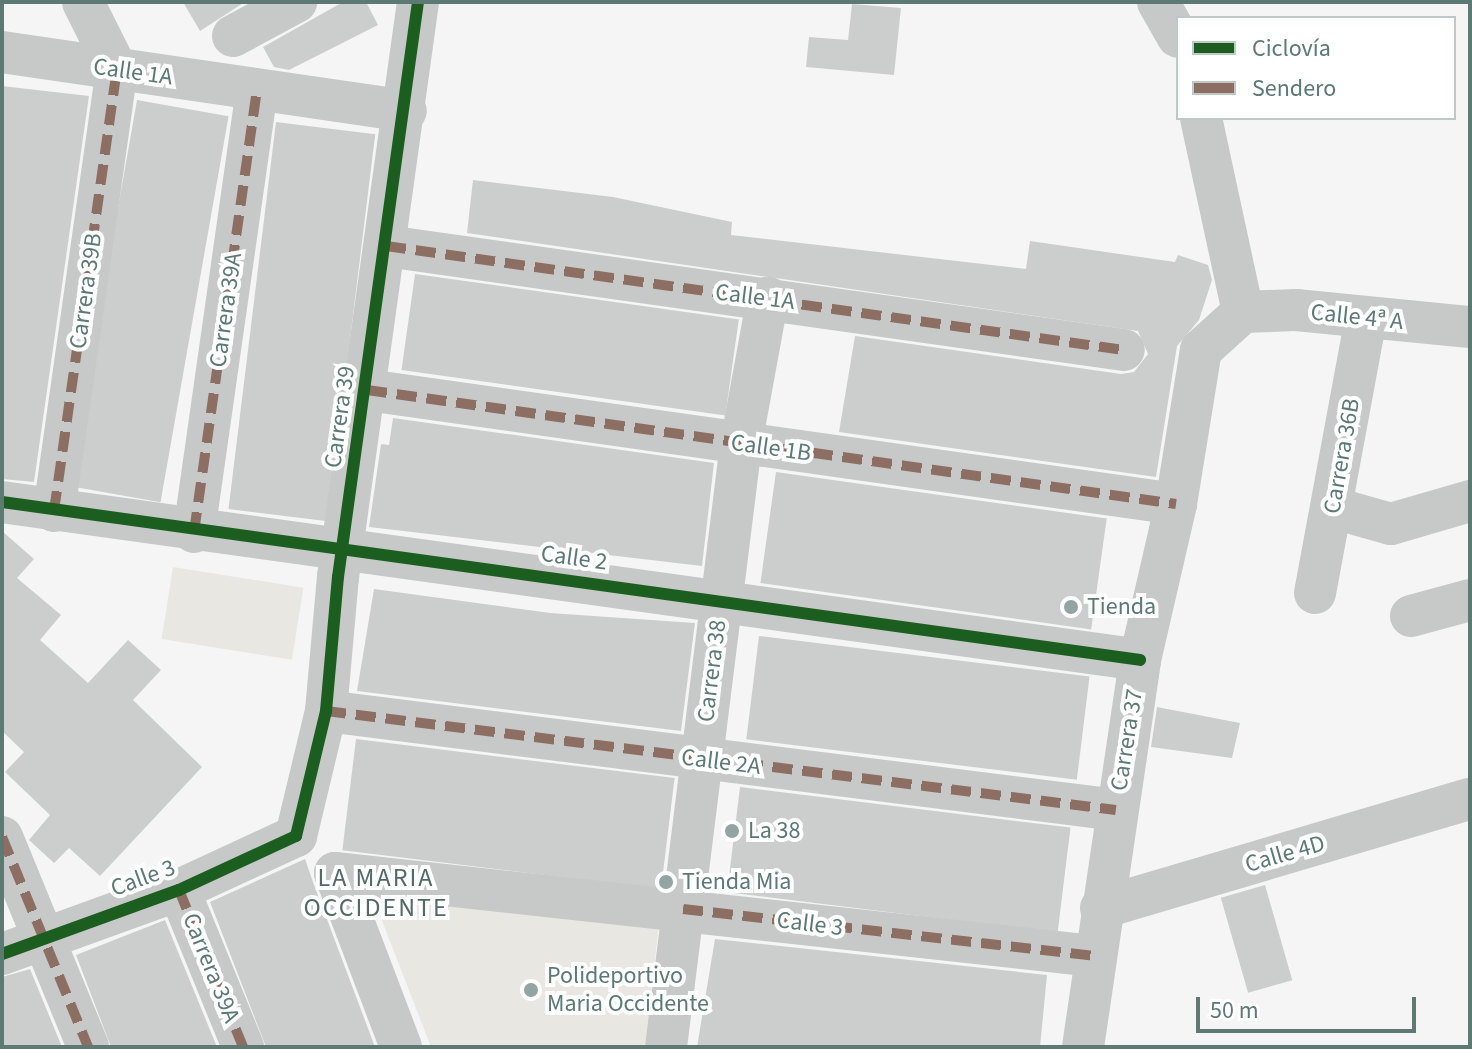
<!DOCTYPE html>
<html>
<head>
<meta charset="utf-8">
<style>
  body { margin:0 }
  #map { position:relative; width:1472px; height:1049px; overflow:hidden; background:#f6f5f5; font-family:"Source Sans 3",sans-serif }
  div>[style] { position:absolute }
  .green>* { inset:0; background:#e8e7e2; transform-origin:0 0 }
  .building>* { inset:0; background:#cccecd; transform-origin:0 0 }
  .minor>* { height:42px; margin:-21px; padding:0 21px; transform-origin:21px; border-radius:21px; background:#c6c9c8 }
  .quiet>* { height:10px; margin-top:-5px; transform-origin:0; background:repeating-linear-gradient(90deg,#8d6e63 0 20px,transparent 0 30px) }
  .cycleway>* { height:12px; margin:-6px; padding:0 6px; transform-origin:6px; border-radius:6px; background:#1b5e20 }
  .dots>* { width:22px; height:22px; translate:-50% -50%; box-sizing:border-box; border:4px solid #fff; border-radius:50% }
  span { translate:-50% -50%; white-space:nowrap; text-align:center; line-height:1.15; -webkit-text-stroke:8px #fff; paint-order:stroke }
  .street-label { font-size:24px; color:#5c7a72 }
  .poi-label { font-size:24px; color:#5c7a72 }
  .left { translate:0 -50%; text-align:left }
  .neighbourhood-label { font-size:26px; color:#536b65; letter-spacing:2px }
  .frame { position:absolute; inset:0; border:4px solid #5c7a72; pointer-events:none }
  .legend { position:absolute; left:1176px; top:16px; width:280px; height:104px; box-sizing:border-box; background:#fff; border:2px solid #becac7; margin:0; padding:10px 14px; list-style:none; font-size:24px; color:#5c7a72 }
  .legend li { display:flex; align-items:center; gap:16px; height:40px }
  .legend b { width:40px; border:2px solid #becac7 }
  .scale { position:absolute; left:1196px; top:997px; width:220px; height:36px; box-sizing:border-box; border:4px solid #5c7a72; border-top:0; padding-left:10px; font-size:24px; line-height:28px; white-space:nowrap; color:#5c7a72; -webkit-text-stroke:6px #fff; paint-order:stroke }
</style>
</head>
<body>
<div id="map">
  <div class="green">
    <div style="left:173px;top:567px;width:132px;height:73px;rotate:9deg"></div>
    <div style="clip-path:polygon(374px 900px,659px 924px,645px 1047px,431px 1047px)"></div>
  </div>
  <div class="building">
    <div style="clip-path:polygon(183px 2px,245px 2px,200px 31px)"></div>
    <div style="clip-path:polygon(343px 2px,366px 2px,378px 25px,289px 70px,274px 67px,263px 47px)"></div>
    <div style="clip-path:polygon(852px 4px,901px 8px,894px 75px,806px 67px,809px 37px,848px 40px)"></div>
    <div style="clip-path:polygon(2px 86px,89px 96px,34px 482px,2px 479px)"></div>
    <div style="left:137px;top:100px;width:93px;height:392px;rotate:10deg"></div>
    <div style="left:276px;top:122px;width:100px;height:390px;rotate:7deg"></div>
    <div style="clip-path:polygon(473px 180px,613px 197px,732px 222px,731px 235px,1026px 269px,1030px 241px,1175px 262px,1178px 255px,1208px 265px,1212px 280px,1199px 320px,1177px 346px,1156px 477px,839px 432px,855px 336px,1121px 374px,1134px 372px,1148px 354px,1138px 331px,467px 233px)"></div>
    <div style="left:415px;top:274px;width:327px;height:97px;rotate:8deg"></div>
    <div style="clip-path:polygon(393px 418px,714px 463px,702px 566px,369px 527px,381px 444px,389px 445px)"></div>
    <div style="left:776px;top:472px;width:334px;height:112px;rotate:8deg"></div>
    <div style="clip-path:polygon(2px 531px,34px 559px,17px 578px,61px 615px,40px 640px,88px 683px,128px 640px,161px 670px,133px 700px,202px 767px,100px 876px,69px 848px,54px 863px,29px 840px,50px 815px,5px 772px,24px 752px,2px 731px)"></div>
    <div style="clip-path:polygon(374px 589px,550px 613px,695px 623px,681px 731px,357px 691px)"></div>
    <div style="left:759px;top:636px;width:333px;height:104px;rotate:7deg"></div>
    <div style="clip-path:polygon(1157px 707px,1240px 723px,1232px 758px,1151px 747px)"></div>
    <div style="left:356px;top:739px;width:321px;height:112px;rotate:7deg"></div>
    <div style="left:740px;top:787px;width:333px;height:106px;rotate:7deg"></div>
    <div style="clip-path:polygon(305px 859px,313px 882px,375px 1047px,266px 1047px,210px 902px)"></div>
    <div style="left:1265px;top:885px;width:99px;height:46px;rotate:74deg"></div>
    <div style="clip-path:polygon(165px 920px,217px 1047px,111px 1047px,76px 955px)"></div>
    <div style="clip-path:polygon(715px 939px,1047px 975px,1040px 1047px,697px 1047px)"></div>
    <div style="clip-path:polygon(30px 969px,62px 1047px,2px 1047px,2px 977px)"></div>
  </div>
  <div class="minor">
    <div style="left:1158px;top:2px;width:40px;rotate:60.3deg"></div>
    <div style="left:233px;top:36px;width:72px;rotate:-28.4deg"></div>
    <div style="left:2px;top:52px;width:408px;rotate:8.3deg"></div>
    <div style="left:1201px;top:118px;width:198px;rotate:77.8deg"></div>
    <div style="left:386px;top:246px;width:745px;rotate:8.02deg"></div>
    <div style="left:1243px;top:312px;width:53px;rotate:-2.2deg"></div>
    <div style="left:1296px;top:310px;width:175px;rotate:5.6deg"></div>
    <div style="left:367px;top:390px;width:817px;rotate:8.02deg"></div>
    <div style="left:2px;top:502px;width:1149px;rotate:7.9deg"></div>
    <div style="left:1334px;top:508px;width:59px;rotate:15.7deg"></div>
    <div style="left:1391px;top:524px;width:82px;rotate:-16.2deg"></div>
    <div style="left:54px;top:511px;width:445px;rotate:-81.9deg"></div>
    <div style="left:117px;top:70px;width:76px;rotate:-116.6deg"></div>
    <div style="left:194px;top:532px;width:447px;rotate:-81.9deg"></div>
    <div style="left:1315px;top:593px;width:279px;rotate:-79.5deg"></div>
    <div style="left:1411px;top:616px;width:61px;rotate:-15.2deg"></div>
    <div style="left:326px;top:711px;width:796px;rotate:7.14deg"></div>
    <div style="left:2px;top:837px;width:227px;rotate:67.7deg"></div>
    <div style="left:179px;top:890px;width:170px;rotate:67.8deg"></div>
    <div style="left:1101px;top:908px;width:385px;rotate:-16.5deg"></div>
    <div style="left:2px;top:954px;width:188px;rotate:-19.9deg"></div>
    <div style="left:179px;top:890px;width:129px;rotate:-24.8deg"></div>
    <div style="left:296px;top:836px;width:129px;rotate:-76.5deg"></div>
    <div style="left:326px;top:711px;width:135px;rotate:-84.9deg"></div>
    <div style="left:338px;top:577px;width:581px;rotate:-82.08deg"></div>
    <div style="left:401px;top:1047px;width:186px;rotate:-110.8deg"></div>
    <div style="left:335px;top:873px;width:764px;rotate:6.24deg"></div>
    <div style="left:666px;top:1047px;width:608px;rotate:-82.91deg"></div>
    <div style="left:741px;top:444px;width:149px;rotate:-79.6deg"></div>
    <div style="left:1083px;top:1047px;width:391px;rotate:-81.6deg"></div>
    <div style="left:1140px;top:660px;width:160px;rotate:-77deg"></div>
    <div style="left:1176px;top:504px;width:156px;rotate:-80.8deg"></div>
    <div style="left:1201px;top:350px;width:57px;rotate:-42.1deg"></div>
  </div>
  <div class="quiet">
    <div style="left:386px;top:246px;width:745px;rotate:8.02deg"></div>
    <div style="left:367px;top:390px;width:817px;rotate:8.02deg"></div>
    <div style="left:54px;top:511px;width:445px;rotate:-81.9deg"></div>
    <div style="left:194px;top:532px;width:447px;rotate:-81.9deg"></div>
    <div style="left:326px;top:711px;width:796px;rotate:7.14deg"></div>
    <div style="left:2px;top:837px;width:227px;rotate:67.7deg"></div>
    <div style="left:179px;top:890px;width:170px;rotate:67.8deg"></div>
    <div style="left:683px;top:909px;width:414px;rotate:6.5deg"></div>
  </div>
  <div class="cycleway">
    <div style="left:2px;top:502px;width:1149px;rotate:7.9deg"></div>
    <div style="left:2px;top:954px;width:188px;rotate:-19.9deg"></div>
    <div style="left:179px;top:890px;width:129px;rotate:-24.8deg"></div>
    <div style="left:296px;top:836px;width:129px;rotate:-76.5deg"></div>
    <div style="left:326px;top:711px;width:135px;rotate:-84.9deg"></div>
    <div style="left:338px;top:577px;width:581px;rotate:-82.08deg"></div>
  </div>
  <div class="dots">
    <div style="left:1071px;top:607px;background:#92a5a0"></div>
    <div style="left:732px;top:831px;background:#92a5a0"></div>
    <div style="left:666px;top:882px;background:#92a5a0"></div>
    <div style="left:531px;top:990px;background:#92a5a0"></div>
  </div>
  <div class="street-label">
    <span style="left:133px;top:72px;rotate:8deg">Calle 1A</span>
    <span style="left:86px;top:291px;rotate:-82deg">Carrera 39B</span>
    <span style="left:755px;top:297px;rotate:7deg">Calle 1A</span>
    <span style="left:226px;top:310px;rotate:-82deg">Carrera 39A</span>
    <span style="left:1357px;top:317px;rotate:6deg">Calle 4ª A</span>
    <span style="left:340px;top:417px;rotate:-82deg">Carrera 39</span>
    <span style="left:771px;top:448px;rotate:8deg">Calle 1B</span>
    <span style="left:1342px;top:456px;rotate:-80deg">Carrera 36B</span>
    <span style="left:574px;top:558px;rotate:8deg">Calle 2</span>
    <span style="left:712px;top:671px;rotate:-83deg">Carrera 38</span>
    <span style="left:1127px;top:740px;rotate:-81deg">Carrera 37</span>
    <span style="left:721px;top:762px;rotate:7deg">Calle 2A</span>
    <span style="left:1285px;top:854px;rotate:-16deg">Calle 4D</span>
    <span style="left:143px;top:878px;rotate:-20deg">Calle 3</span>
    <span style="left:810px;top:924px;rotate:7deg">Calle 3</span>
    <span style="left:211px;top:968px;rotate:68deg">Carrera 39A</span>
  </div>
  <div class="poi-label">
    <span class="left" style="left:1087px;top:607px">Tienda</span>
    <span class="left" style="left:748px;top:831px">La 38</span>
    <span class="left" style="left:682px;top:882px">Tienda Mia</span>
    <span class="left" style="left:547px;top:990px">Polideportivo<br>Maria Occidente</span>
  </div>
  <div class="neighbourhood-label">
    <span style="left:376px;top:893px">LA MARIA<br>OCCIDENTE</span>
  </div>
  <div class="frame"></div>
  <ul class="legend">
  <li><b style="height:10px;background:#1b5e20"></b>Ciclovía</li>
  <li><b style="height:10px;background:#8d6e63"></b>Sendero</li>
  </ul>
  <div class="scale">50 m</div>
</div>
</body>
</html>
